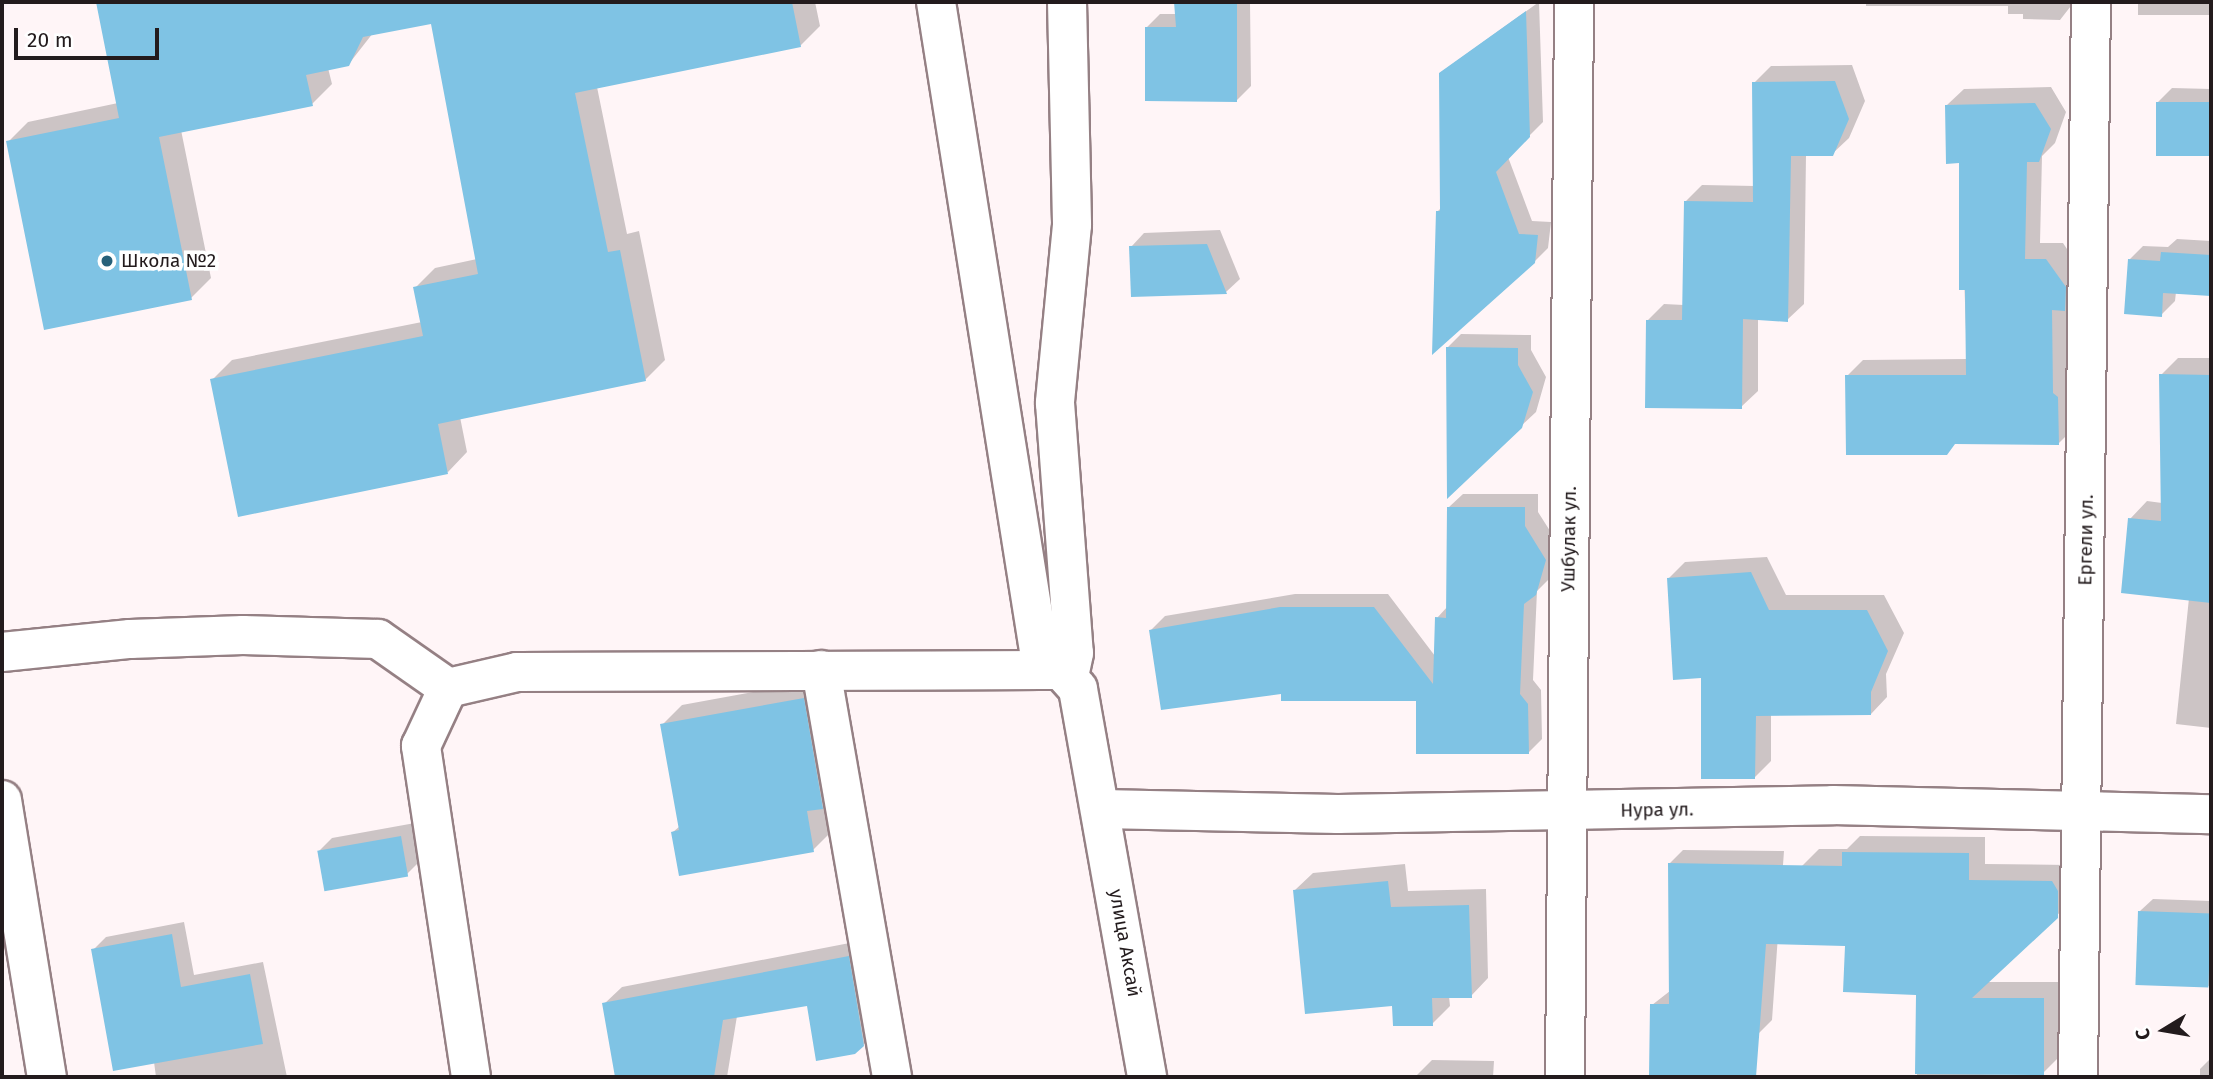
<!DOCTYPE html>
<html>
<head>
<meta charset="utf-8">
<style>
  body { margin:0 }
  #map { position:relative; width:2213px; height:1079px; overflow:hidden; background:#fff5f7; font-family:"Fira Sans",sans-serif }
  div>[style] { position:absolute }
  .shadow>* { inset:0; background:#0003; transform-origin:0 0 }
  .building>* { inset:0; background:#7fc3e4; transform-origin:0 0 }
  .roads { filter:drop-shadow(2px 0 #958084) drop-shadow(-2px 0 #958084) drop-shadow(0 2px #958084) drop-shadow(0 -2px #958084) }
  .minor>* { height:38px; margin:-19px; padding:0 19px; transform-origin:19px; border-radius:19px; background:#fff }
  .dots>* { width:19px; height:19px; translate:-50% -50%; box-sizing:border-box; border:4px solid #fff; border-radius:50% }
  span { translate:-50% -50%; white-space:nowrap; text-align:center; line-height:1.15; -webkit-text-stroke:7px #fff; paint-order:stroke }
  .poi-label { font-size:19px; color:#231b1d }
  .left { translate:0 -50%; text-align:left }
  .street-label { font-size:19px; color:#231b1d }
  .frame { position:absolute; inset:0; border:4px solid #231b1d; pointer-events:none }
  .north { position:absolute; left:2129px; top:995px; width:70px; height:70px; -webkit-text-stroke:5px #fff; paint-order:stroke; rotate:259deg; font-size:19px; font-weight:700; line-height:28px; text-align:center; color:#231b1d }
  .north::after { content:''; display:block; margin:auto; width:24px; height:32px; background:#231b1d; clip-path:polygon(50% 0,100% 100%,50% 72%,0 100%) }
  .scale { position:absolute; left:14px; top:28px; width:145px; height:32px; box-sizing:border-box; border:4px solid #231b1d; border-top:0; padding-left:9px; font-size:21px; line-height:24px; white-space:nowrap; color:#231b1d; -webkit-text-stroke:5px #fff; paint-order:stroke }
</style>
</head>
<body>
<div id="map">
  <div class="shadow">
    <div style="clip-path:polygon(98px 2px,815px 2px,820px 26px,800px 46px,597px 87px,627px 234px,639px 231px,665px 360px,645px 380px,460px 417px,467px 452px,448px 472px,212px 380px,232px 360px,422px 322px,415px 288px,435px 268px,477px 259px,433px 22px,373px 33px,348px 65px,328px 68px,332px 84px,312px 104px,181px 130px,211px 278px,191px 298px,8px 142px,28px 122px,118px 103px)"></div>
    <div style="clip-path:polygon(1176px 2px,1250px 2px,1251px 86px,1237px 100px,1146px 28px,1160px 14px,1177px 14px)"></div>
    <div style="clip-path:polygon(1356px 2px,1494px 2px,1493px 3px)"></div>
    <div style="clip-path:polygon(1539px 2px,1543px 122px,1508px 157px,1532px 221px,1551px 222px,1548px 248px,1534px 262px,1437px 212px,1441px 208px,1440px 73px)"></div>
    <div style="clip-path:polygon(1866px 2px,2074px 2px,2060px 20px,2023px 19px,2023px 14px,2008px 14px,2008px 6px,1866px 6px)"></div>
    <div style="left:2138px;top:2px;width:73px;height:13px"></div>
    <div style="clip-path:polygon(1852px 65px,1865px 101px,1849px 138px,1832px 154px,1806px 155px,1804px 304px,1787px 320px,1758px 318px,1758px 391px,1741px 407px,1647px 321px,1664px 304px,1684px 305px,1686px 201px,1702px 185px,1755px 186px,1754px 83px,1771px 66px)"></div>
    <div style="clip-path:polygon(2051px 87px,2066px 112px,2055px 143px,2042px 156px,2040px 243px,2063px 243px,2081px 270px,2081px 292px,2068px 306px,2075px 427px,2059px 443px,1847px 376px,1863px 360px,1967px 359px,1960px 162px,1947px 105px,1964px 89px)"></div>
    <div style="clip-path:polygon(2172px 88px,2211px 89px,2211px 155px,2157px 154px,2158px 102px)"></div>
    <div style="clip-path:polygon(1220px 230px,1240px 279px,1226px 292px,1132px 296px,1131px 247px,1144px 233px)"></div>
    <div style="clip-path:polygon(2177px 239px,2211px 241px,2211px 295px,2176px 292px,2175px 301px,2161px 315px,2129px 260px,2143px 246px,2168px 247px)"></div>
    <div style="clip-path:polygon(1461px 334px,1531px 335px,1531px 350px,1546px 377px,1536px 412px,1521px 426px,1447px 348px)"></div>
    <div style="clip-path:polygon(2178px 358px,2211px 358px,2211px 728px,2176px 724px,2189px 598px,2130px 519px,2147px 501px,2162px 503px,2161px 375px)"></div>
    <div style="clip-path:polygon(1463px 494px,1538px 494px,1538px 512px,1559px 545px,1549px 579px,1537px 591px,1533px 680px,1541px 690px,1542px 739px,1528px 753px,1417px 699px,1282px 692px,1151px 630px,1165px 616px,1295px 594px,1388px 594px,1435px 656px,1437px 618px,1448px 606px,1449px 507px)"></div>
    <div style="clip-path:polygon(1767px 557px,1786px 595px,1884px 595px,1904px 633px,1886px 674px,1887px 697px,1871px 714px,1771px 714px,1771px 761px,1755px 777px,1703px 676px,1669px 578px,1685px 562px)"></div>
    <div style="clip-path:polygon(823px 679px,833px 830px,813px 850px,673px 832px,680px 826px,662px 725px,682px 705px)"></div>
    <div style="clip-path:polygon(415px 823px,421px 860px,407px 874px,319px 851px,332px 838px)"></div>
    <div style="clip-path:polygon(1860px 836px,1985px 837px,1985px 864px,2069px 865px,2074px 899px,1987px 982px,2060px 982px,2060px 1056px,2043px 1073px,1917px 1077px,1917px 994px,1847px 944px,1802px 866px,1819px 849px,1847px 849px)"></div>
    <div style="clip-path:polygon(1683px 850px,1784px 851px,1772px 1020px,1758px 1034px,1746px 1077px,1650px 1077px,1652px 1005px,1670px 991px,1670px 863px)"></div>
    <div style="clip-path:polygon(1405px 864px,1408px 891px,1486px 889px,1488px 978px,1471px 996px,1449px 996px,1450px 1006px,1432px 1024px,1394px 1004px,1295px 890px,1313px 873px)"></div>
    <div style="clip-path:polygon(2153px 899px,2211px 901px,2211px 986px,2137px 983px,2140px 911px)"></div>
    <div style="clip-path:polygon(184px 922px,194px 975px,263px 962px,287px 1077px,156px 1077px,154px 1062px,93px 950px,106px 937px)"></div>
    <div style="clip-path:polygon(865px 940px,881px 1028px,863px 1045px,808px 1004px,737px 1016px,727px 1077px,617px 1077px,604px 1004px,622px 987px)"></div>
    <div style="clip-path:polygon(2211px 1058px,2211px 1077px,2200px 1077px,2200px 1069px)"></div>
    <div style="clip-path:polygon(1432px 1060px,1494px 1061px,1493px 1077px,1415px 1077px)"></div>
  </div>
  <div class="building">
    <div style="clip-path:polygon(96px 2px,792px 2px,801px 47px,575px 93px,608px 252px,620px 250px,646px 381px,438px 424px,448px 474px,238px 517px,210px 379px,423px 336px,413px 287px,478px 274px,431px 24px,363px 37px,349px 66px,306px 75px,313px 106px,159px 137px,192px 300px,44px 330px,6px 141px,119px 118px)"></div>
    <div style="clip-path:polygon(1174px 2px,1237px 2px,1237px 102px,1145px 101px,1145px 27px,1176px 27px)"></div>
    <div style="clip-path:polygon(1526px 11px,1530px 137px,1496px 172px,1519px 234px,1538px 235px,1535px 263px,1432px 355px,1436px 211px,1440px 211px,1439px 73px)"></div>
    <div style="clip-path:polygon(1835px 81px,1849px 119px,1833px 156px,1791px 156px,1788px 322px,1743px 319px,1742px 409px,1645px 408px,1646px 320px,1682px 320px,1684px 201px,1753px 202px,1752px 82px)"></div>
    <div style="left:2156px;top:102px;width:55px;height:54px"></div>
    <div style="clip-path:polygon(2035px 103px,2051px 129px,2039px 162px,2027px 162px,2025px 259px,2046px 259px,2066px 287px,2065px 311px,2052px 310px,2053px 393px,2058px 397px,2059px 445px,1955px 444px,1947px 455px,1846px 455px,1845px 375px,1966px 375px,1965px 290px,1959px 290px,1959px 163px,1946px 164px,1945px 105px)"></div>
    <div style="clip-path:polygon(1207px 244px,1227px 294px,1131px 297px,1129px 246px)"></div>
    <div style="clip-path:polygon(2161px 252px,2211px 255px,2211px 296px,2163px 293px,2162px 317px,2124px 314px,2128px 259px,2160px 261px)"></div>
    <div style="clip-path:polygon(1446px 347px,1518px 348px,1518px 365px,1533px 392px,1522px 428px,1447px 499px)"></div>
    <div style="clip-path:polygon(2159px 374px,2211px 375px,2211px 603px,2121px 593px,2128px 518px,2161px 521px)"></div>
    <div style="clip-path:polygon(1447px 507px,1525px 507px,1525px 526px,1546px 560px,1536px 595px,1524px 604px,1520px 694px,1528px 704px,1529px 754px,1416px 754px,1416px 701px,1281px 701px,1281px 694px,1161px 710px,1149px 630px,1280px 607px,1374px 607px,1433px 684px,1435px 617px,1446px 618px)"></div>
    <div style="clip-path:polygon(1751px 572px,1769px 610px,1867px 610px,1888px 651px,1871px 692px,1871px 715px,1756px 716px,1755px 779px,1701px 779px,1701px 678px,1673px 680px,1667px 578px)"></div>
    <div style="clip-path:polygon(804px 698px,823px 809px,807px 811px,814px 852px,679px 876px,671px 832px,679px 830px,660px 724px)"></div>
    <div style="left:401px;top:836px;width:41px;height:85px;rotate:80deg"></div>
    <div style="clip-path:polygon(1842px 852px,1969px 853px,1969px 880px,2052px 881px,2058px 891px,2058px 918px,1972px 998px,2044px 998px,2044px 1075px,1915px 1074px,1916px 995px,1843px 992px,1845px 946px,1766px 944px,1756px 1077px,1649px 1077px,1650px 1004px,1669px 1004px,1668px 863px,1842px 866px)"></div>
    <div style="clip-path:polygon(1388px 881px,1391px 907px,1469px 905px,1472px 998px,1432px 998px,1433px 1026px,1393px 1026px,1392px 1006px,1305px 1014px,1293px 890px)"></div>
    <div style="left:2138px;top:911px;width:73px;height:74px;rotate:2deg"></div>
    <div style="clip-path:polygon(172px 934px,181px 987px,250px 974px,263px 1044px,113px 1071px,91px 949px)"></div>
    <div style="clip-path:polygon(849px 956px,864px 1046px,855px 1054px,816px 1061px,807px 1006px,723px 1020px,714px 1077px,615px 1077px,602px 1003px)"></div>
  </div>
  <div class="roads">
    <div class="minor">
      <div style="left:936px;top:2px;width:676px;rotate:80.98deg"></div>
      <div style="left:1067px;top:2px;width:223px;rotate:88.7deg"></div>
      <div style="left:1072px;top:225px;width:179px;rotate:95.5deg"></div>
      <div style="left:1055px;top:403px;width:251px;rotate:85.7deg"></div>
      <div style="left:1074px;top:653px;width:24px;rotate:102deg"></div>
      <div style="left:2px;top:652px;width:129px;rotate:-5.8deg"></div>
      <div style="left:130px;top:639px;width:113px;rotate:-2deg"></div>
      <div style="left:243px;top:635px;width:135px;rotate:1.7deg"></div>
      <div style="left:378px;top:639px;width:85px;rotate:35deg"></div>
      <div style="left:821px;top:670px;width:413px;rotate:80.1deg"></div>
      <div style="left:2px;top:800px;width:281px;rotate:80.8deg"></div>
      <div style="left:1102px;top:809px;width:236px;rotate:1.2deg"></div>
      <div style="left:1338px;top:814px;width:495px;rotate:-1deg"></div>
      <div style="left:1833px;top:805px;width:378px;rotate:1.4deg"></div>
      <div style="left:471px;top:1077px;width:335px;rotate:-98.6deg"></div>
      <div style="left:421px;top:746px;width:64px;rotate:-65deg"></div>
      <div style="left:448px;top:688px;width:71px;rotate:-13.1deg"></div>
      <div style="left:517px;top:672px;width:525px;rotate:-0.22deg"></div>
      <div style="left:1042px;top:670px;width:19px"></div>
      <div style="left:1061px;top:670px;width:25px;rotate:48deg"></div>
      <div style="left:1078px;top:689px;width:394px;rotate:79.9deg"></div>
      <div style="left:1565px;top:1077px;width:1075px;rotate:-89.52deg"></div>
      <div style="left:2078px;top:1077px;width:1075px;rotate:-89.31deg"></div>
    </div>
  </div>
  <div class="dots">
    <div style="left:107px;top:261px;background:#27617a"></div>
  </div>
  <div class="poi-label">
    <span class="left" style="left:121px;top:261px">Школа №2</span>
  </div>
  <div class="street-label">
    <span style="left:1569px;top:539px;rotate:-89deg">Ушбулак ул.</span>
    <span style="left:2086px;top:540px;rotate:-89deg">Ергели ул.</span>
    <span style="left:1657px;top:810px;rotate:-1deg">Нура ул.</span>
    <span style="left:1125px;top:943px;rotate:80deg">улица Аксай</span>
  </div>
  <div class="frame"></div>
  <div class="north">С</div>
  <div class="scale">20 m</div>
</div>
</body>
</html>
